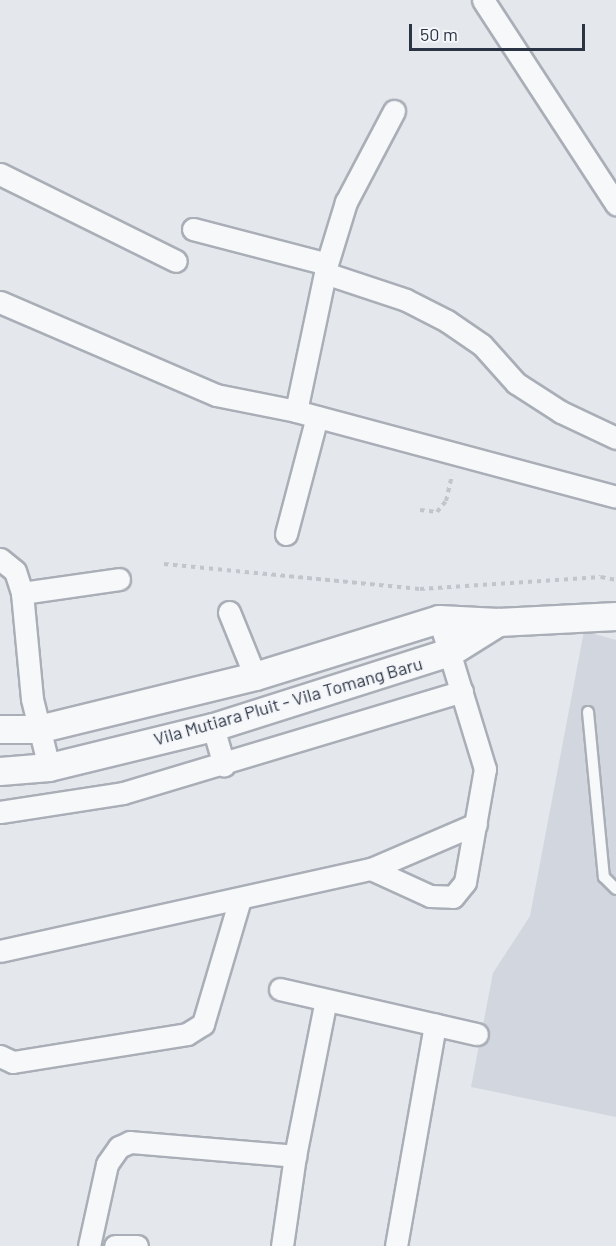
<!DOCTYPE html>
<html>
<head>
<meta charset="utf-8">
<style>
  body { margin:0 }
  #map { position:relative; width:616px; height:1246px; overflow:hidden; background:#e4e7ec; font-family:Barlow,sans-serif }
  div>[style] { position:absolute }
  .built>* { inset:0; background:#d2d6de }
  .path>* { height:4px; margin-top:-2px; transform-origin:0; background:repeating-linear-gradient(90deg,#c2c5cb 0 4.5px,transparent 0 9px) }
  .roads { filter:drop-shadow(2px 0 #a9aeb7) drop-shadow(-2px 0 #a9aeb7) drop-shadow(0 2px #a9aeb7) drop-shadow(0 -2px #a9aeb7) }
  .service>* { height:10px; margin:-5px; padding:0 5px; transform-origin:5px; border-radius:5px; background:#f7f8fa }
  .minor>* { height:21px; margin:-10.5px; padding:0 10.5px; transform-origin:10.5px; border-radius:10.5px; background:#f7f8fa }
  .tertiary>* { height:27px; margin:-13.5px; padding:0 13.5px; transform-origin:13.5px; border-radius:13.5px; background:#f7f8fa }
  span { translate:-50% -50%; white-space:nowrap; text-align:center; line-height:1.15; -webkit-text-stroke:4.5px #f4f6f9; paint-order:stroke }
  .street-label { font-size:18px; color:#2b3445 }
  .scale { position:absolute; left:409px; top:24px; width:176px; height:27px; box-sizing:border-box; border:3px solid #2b3445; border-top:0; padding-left:8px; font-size:18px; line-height:21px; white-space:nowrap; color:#2b3445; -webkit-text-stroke:4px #f4f6f9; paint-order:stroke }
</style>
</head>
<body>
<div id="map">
  <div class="built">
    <div style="clip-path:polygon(584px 631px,616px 640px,616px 1117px,471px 1087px,493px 973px,530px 916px)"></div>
  </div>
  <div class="path">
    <div style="left:420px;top:510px;width:17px;rotate:7deg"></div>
    <div style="left:437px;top:512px;width:14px;rotate:-51deg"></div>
    <div style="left:446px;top:501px;width:27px;rotate:-77deg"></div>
    <div style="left:164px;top:564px;width:257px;rotate:5.6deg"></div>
    <div style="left:420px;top:589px;width:181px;rotate:-3.8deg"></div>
    <div style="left:601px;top:577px;width:15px;rotate:11deg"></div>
  </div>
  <div class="roads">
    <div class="service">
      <div style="left:588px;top:712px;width:166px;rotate:84.5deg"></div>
      <div style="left:604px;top:877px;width:17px;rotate:45deg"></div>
    </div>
    <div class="minor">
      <div style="left:483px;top:0;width:244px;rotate:56.9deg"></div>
      <div style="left:0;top:174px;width:196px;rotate:26.3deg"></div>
      <div style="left:193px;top:229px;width:138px;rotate:14.6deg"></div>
      <div style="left:325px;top:273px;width:85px;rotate:18.4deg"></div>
      <div style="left:406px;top:300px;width:46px;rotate:27.1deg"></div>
      <div style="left:447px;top:321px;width:42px;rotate:34.4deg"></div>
      <div style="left:482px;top:345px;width:51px;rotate:48.2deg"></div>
      <div style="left:516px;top:383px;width:54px;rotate:32.8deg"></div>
      <div style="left:561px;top:412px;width:61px;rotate:25.3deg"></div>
      <div style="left:0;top:302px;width:235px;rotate:23.3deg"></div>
      <div style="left:216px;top:395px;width:82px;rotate:11.3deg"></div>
      <div style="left:296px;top:411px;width:331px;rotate:15deg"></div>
      <div style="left:296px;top:411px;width:150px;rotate:-78.1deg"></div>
      <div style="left:327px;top:264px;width:65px;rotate:-73deg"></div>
      <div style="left:346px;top:202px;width:103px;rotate:-62.2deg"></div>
      <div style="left:286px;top:534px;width:121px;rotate:-75.2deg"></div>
      <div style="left:0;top:559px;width:19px;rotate:39deg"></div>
      <div style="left:15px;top:571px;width:23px;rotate:72deg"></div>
      <div style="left:22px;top:593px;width:106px;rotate:84.6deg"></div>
      <div style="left:32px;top:699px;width:70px;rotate:76deg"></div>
      <div style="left:22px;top:593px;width:98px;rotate:-8.2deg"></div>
      <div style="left:229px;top:612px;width:69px;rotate:67.9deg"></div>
      <div style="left:213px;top:727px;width:40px;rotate:74deg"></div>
      <div style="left:0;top:812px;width:124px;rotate:-8.8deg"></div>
      <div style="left:123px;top:793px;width:354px;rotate:-16.7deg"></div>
      <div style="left:371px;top:869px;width:65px;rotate:24.6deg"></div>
      <div style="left:430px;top:896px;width:23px;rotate:2deg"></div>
      <div style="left:453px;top:897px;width:19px;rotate:-51deg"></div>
      <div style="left:465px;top:882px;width:115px;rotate:-80deg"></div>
      <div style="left:485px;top:769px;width:157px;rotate:-107deg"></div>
      <div style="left:0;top:951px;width:380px;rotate:-12.5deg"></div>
      <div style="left:371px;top:869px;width:114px;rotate:-23.2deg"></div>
      <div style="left:280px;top:989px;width:202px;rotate:12.9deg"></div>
      <div style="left:0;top:1056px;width:14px;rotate:25deg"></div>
      <div style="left:13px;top:1062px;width:176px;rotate:-9.1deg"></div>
      <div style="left:187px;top:1034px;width:19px;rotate:-32deg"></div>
      <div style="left:203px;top:1024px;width:130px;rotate:-73.5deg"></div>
      <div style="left:89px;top:1246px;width:84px;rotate:-77.6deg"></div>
      <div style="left:107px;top:1164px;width:21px;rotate:-55deg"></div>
      <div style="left:119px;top:1147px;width:12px;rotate:-24deg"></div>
      <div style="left:130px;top:1142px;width:166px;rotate:4.8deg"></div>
      <div style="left:115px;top:1246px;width:22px"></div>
      <div style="left:282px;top:1246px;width:91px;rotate:-81.8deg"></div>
      <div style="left:295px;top:1156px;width:159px;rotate:-78.8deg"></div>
      <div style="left:396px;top:1246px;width:225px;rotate:-80deg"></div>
    </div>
    <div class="tertiary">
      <div style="left:0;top:729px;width:38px"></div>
      <div style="left:38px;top:729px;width:223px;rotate:-13.7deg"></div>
      <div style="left:255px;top:676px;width:193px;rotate:-17.2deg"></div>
      <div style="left:439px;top:619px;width:59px;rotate:2.9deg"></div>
      <div style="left:498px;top:622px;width:118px;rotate:-2.9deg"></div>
      <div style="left:0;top:771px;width:49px;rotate:-4.7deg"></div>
      <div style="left:49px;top:767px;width:169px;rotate:-13.7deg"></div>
      <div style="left:213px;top:727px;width:249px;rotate:-17.6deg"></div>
      <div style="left:450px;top:652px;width:57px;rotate:-32deg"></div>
    </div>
  </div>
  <div class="street-label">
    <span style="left:288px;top:701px;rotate:-16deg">Vila Mutiara Pluit - Vila Tomang Baru</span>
  </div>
  <div class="scale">50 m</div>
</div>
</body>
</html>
